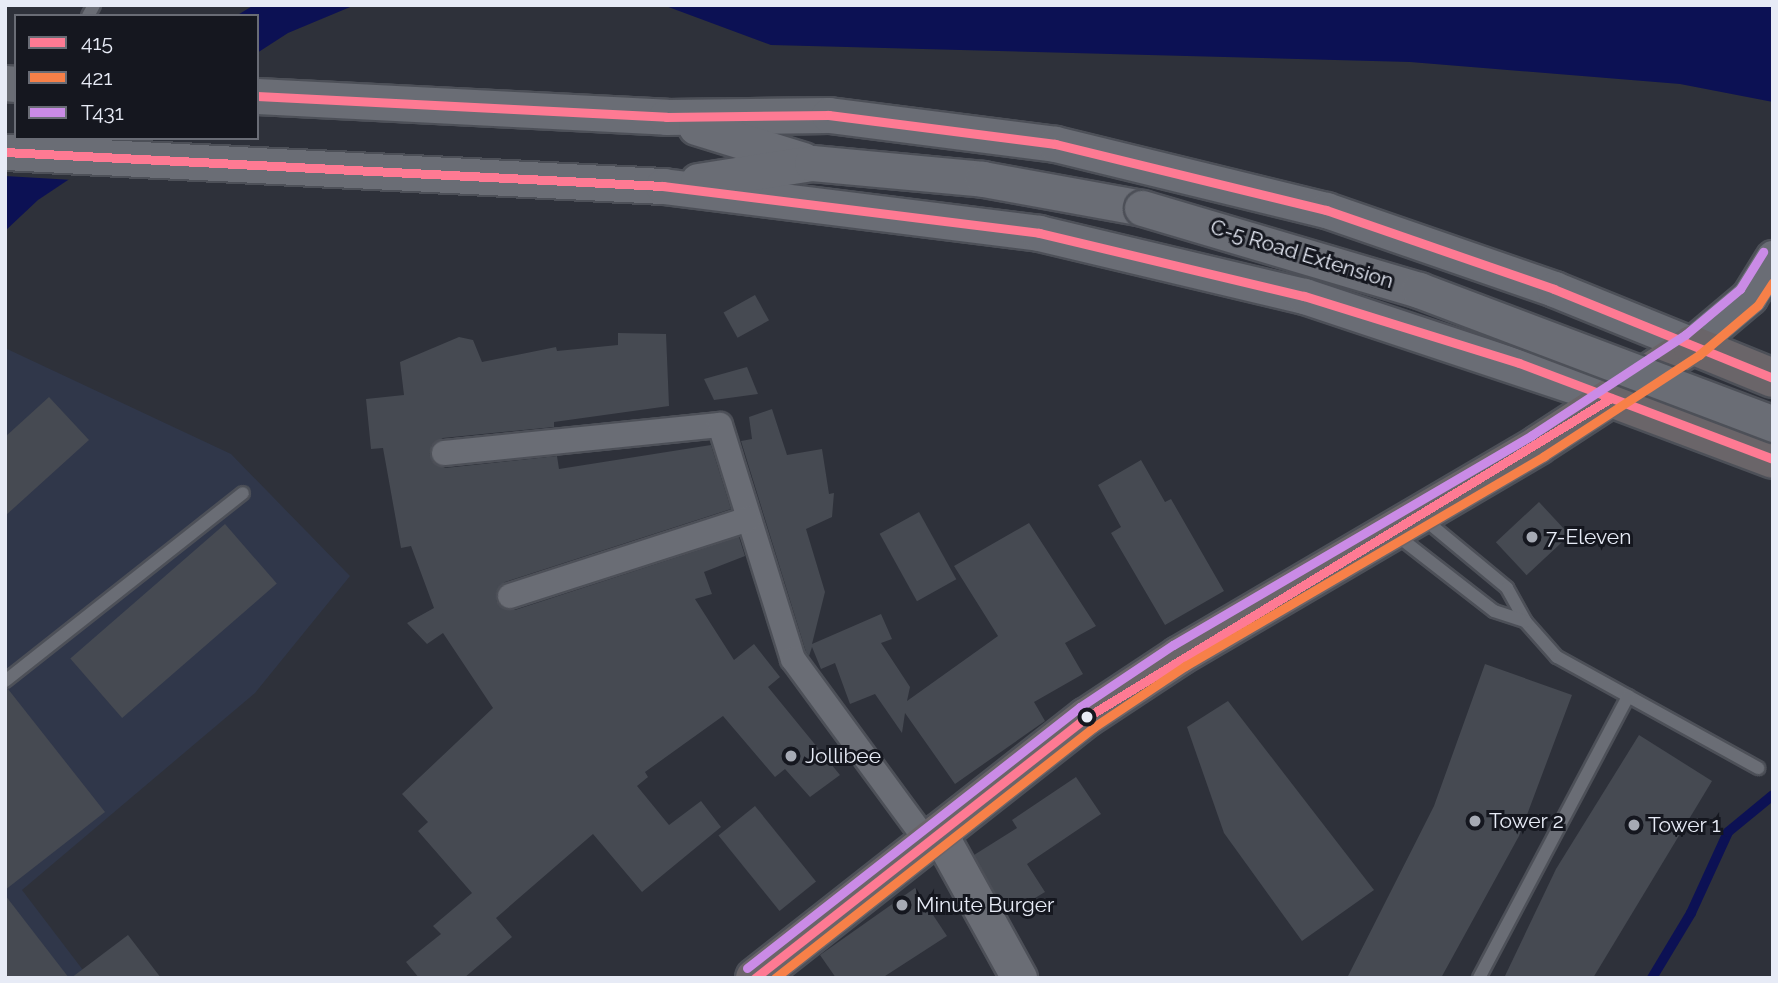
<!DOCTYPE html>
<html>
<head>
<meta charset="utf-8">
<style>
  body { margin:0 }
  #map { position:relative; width:1778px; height:983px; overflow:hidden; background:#2e313a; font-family:Raleway,sans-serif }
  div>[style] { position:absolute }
  .built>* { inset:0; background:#30374a }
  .water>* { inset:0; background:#0c1154 }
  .pier>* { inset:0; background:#2e313a }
  .stream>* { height:10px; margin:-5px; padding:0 5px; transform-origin:5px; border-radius:5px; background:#0c1154 }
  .building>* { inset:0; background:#464a52; transform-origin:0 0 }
  .roads { filter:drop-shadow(2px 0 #4d5058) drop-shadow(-2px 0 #4d5058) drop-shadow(0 2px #4d5058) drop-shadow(0 -2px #4d5058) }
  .lane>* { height:12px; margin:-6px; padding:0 6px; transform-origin:6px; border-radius:6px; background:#6a6d75 }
  .street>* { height:24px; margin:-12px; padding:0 12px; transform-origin:12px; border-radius:12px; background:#6a6d75 }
  .secondary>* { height:35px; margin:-17.5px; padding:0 17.5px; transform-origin:17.5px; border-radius:17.5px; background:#6a6d75 }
  .primary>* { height:38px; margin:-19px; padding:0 19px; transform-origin:19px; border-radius:19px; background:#6a6569 }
  .bridges { filter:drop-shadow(2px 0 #4d5058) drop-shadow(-2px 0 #4d5058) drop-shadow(0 2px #4d5058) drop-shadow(0 -2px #4d5058) }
  .secondary-bridge>* { height:35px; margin:-17.5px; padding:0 17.5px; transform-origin:17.5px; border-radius:17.5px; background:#6a6d75 }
  .bus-1>* { height:9px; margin:-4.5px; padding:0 4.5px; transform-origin:4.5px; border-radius:4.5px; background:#fe7a93 }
  .bus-2>* { height:9px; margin:-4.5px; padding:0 4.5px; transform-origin:4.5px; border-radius:4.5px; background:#f78048 }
  .bus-3>* { height:9px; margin:-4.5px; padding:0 4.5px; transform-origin:4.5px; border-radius:4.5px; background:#ca8be6 }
  .dots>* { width:19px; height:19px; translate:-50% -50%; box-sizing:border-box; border:4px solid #15171f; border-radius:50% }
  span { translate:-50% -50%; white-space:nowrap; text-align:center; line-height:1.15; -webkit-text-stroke:6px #15171f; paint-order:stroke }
  .street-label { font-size:21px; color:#e7ebf6 }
  .poi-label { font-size:21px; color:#e7ebf6 }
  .left { translate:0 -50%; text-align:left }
  .frame { position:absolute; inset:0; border:7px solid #e7ebf6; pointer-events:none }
  .legend { position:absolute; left:14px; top:14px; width:245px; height:126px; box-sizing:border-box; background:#15171f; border:2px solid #696c75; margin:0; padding:9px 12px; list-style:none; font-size:21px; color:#e7ebf6 }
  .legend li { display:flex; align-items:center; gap:14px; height:35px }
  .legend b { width:35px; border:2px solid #696c75 }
</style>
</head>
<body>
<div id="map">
  <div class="built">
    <div style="clip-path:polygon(5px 348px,231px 454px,350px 576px,255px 693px,22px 890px,89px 978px,5px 978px)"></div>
  </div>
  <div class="water">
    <div style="clip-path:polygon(254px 5px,355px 5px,288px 33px,257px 53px,257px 16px,236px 16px)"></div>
    <div style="clip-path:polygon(663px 5px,1773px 5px,1773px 102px,1680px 84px,1410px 62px,771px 45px)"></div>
    <div style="clip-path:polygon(131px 138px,38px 200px,5px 231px,5px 172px)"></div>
  </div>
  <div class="pier">
    <div style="clip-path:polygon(52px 138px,135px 138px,73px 180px,5px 176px,5px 168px)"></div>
  </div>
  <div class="stream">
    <div style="left:1652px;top:978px;width:76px;rotate:-59deg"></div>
    <div style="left:1691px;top:913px;width:89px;rotate:-65.4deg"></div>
    <div style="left:1728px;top:832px;width:58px;rotate:-39.4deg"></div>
  </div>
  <div class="building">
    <div style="left:755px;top:295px;width:29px;height:36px;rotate:61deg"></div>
    <div style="clip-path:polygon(618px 333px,666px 334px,669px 406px,554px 422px,554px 427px,443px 438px,431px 446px,432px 461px,445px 468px,557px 456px,559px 469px,711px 445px,731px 509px,505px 582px,496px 592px,496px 601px,515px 610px,739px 537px,745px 556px,704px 572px,712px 594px,695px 599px,734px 660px,754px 644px,780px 677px,768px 687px,840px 775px,810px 797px,785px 769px,775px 777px,723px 716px,645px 772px,648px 777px,637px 786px,669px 825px,701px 801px,721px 827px,642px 892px,593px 834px,496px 918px,512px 937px,464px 978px,419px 978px,406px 962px,441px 934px,433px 926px,472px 893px,418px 831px,428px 822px,402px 794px,493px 708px,443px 633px,427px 644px,407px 623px,434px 608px,411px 546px,401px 548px,383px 448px,371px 449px,366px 399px,404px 395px,400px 362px,459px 337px,473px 340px,482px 362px,556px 347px,557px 351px,618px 345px)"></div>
    <div style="clip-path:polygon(747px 367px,758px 394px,714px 400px,704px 379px)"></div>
    <div style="clip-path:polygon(49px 397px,89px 440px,5px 516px,5px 437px)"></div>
    <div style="clip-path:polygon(772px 409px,787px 455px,822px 449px,829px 494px,834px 493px,832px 517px,806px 529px,825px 592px,812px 644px,881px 614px,892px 639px,881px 643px,910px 687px,907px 701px,998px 636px,954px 566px,1029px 523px,1096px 626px,1065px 643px,1083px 674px,1034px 702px,1045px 721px,955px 784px,905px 713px,902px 733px,875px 694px,850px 704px,835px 663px,821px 669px,812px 647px,809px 656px,806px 652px,741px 441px,752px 439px,749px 417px)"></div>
    <div style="clip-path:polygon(1141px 460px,1165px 502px,1171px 499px,1224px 591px,1165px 625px,1111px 533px,1121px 527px,1098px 485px)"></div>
    <div style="left:1539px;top:502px;width:45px;height:59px;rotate:47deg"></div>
    <div style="left:919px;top:512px;width:77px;height:45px;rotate:61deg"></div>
    <div style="left:225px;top:524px;width:79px;height:205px;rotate:49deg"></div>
    <div style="clip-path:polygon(1485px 664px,1572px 695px,1519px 836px,1441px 978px,1347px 978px,1434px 806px)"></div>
    <div style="clip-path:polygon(8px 689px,105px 812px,5px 890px,5px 690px)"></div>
    <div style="clip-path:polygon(1228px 701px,1374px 890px,1302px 941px,1224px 833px,1187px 727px)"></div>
    <div style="clip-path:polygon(1639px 735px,1712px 781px,1593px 978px,1504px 978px,1556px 869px)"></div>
    <div style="clip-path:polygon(1076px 777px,1101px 814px,1027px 864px,1045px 892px,1007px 915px,974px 855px,1017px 828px,1012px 820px)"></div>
    <div style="left:755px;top:806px;width:97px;height:47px;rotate:51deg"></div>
    <div style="clip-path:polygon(915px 888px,947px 936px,882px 978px,836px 978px,820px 955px)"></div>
    <div style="clip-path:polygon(5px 895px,69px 978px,5px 978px)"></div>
    <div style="clip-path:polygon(128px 935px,161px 978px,71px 978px)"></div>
  </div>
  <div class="roads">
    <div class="lane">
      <div style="left:88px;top:16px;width:13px;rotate:-61deg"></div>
      <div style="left:1424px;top:519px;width:108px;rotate:39.7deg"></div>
      <div style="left:1507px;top:588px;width:38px;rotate:61deg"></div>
      <div style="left:1525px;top:621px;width:48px;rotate:48.4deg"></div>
      <div style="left:1557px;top:657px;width:230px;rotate:28.9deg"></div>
      <div style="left:1395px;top:534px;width:125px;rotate:37.9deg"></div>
      <div style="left:1494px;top:611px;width:33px;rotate:18deg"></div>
      <div style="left:5px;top:681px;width:303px;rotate:-38.3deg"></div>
      <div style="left:1479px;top:978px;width:319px;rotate:-62.1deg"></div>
    </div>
    <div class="street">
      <div style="left:444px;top:453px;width:277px;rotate:-5.8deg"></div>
      <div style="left:720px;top:425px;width:245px;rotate:72.7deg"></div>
      <div style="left:793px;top:659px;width:225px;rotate:53.7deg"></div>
      <div style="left:510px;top:596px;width:250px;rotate:-17.9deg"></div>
    </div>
    <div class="secondary">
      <div style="left:5px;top:83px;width:11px;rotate:5deg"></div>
      <div style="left:257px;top:96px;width:410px;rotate:2.9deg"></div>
      <div style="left:666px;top:117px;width:163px;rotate:-0.7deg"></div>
      <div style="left:829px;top:115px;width:228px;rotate:7.3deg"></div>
      <div style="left:1055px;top:144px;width:279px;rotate:13.7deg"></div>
      <div style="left:1326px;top:210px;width:241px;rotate:19.1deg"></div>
      <div style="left:1554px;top:289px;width:149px;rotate:22.1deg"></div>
      <div style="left:1692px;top:345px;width:75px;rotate:-40.1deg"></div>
      <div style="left:1749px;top:297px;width:46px;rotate:-58.4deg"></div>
      <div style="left:696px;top:127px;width:112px;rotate:17.1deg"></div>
      <div style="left:5px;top:152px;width:659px;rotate:2.96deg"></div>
      <div style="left:663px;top:186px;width:379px;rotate:7.1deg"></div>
      <div style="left:1039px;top:233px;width:272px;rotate:13.4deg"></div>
      <div style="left:1304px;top:296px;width:324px;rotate:18.4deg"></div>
      <div style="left:698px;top:181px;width:115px;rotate:-9deg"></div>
      <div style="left:812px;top:163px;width:172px;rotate:5.3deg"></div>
      <div style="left:983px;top:179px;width:162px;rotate:10.3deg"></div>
      <div style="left:938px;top:831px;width:168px;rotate:61.1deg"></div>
    </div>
    <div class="primary">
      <div style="left:1611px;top:398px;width:173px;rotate:20.6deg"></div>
      <div style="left:755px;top:978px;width:422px;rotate:-38.2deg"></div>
      <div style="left:1087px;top:717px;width:110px;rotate:-33.5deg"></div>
      <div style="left:1179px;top:656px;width:416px;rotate:-30.4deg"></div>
      <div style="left:1538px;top:445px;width:184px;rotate:-33deg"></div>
      <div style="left:1692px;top:345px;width:87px;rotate:22.2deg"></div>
    </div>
  </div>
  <div class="bridges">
    <div class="secondary-bridge">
      <div style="left:1142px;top:208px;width:289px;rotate:16.5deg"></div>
      <div style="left:1419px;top:290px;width:379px;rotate:20.7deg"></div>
    </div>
  </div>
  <div class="bus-1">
    <div style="left:257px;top:96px;width:410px;rotate:2.9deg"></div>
    <div style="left:666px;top:117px;width:163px;rotate:-0.7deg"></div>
    <div style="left:829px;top:115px;width:228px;rotate:7.3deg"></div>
    <div style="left:1055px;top:144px;width:279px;rotate:13.7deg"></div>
    <div style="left:1326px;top:210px;width:241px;rotate:19.1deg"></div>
    <div style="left:1554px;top:289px;width:236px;rotate:22.1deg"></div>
    <div style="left:5px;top:152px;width:659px;rotate:2.96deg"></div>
    <div style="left:663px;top:186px;width:379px;rotate:7.1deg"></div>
    <div style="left:1039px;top:233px;width:272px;rotate:13.4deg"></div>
    <div style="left:1304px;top:296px;width:225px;rotate:17.3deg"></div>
    <div style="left:1519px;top:363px;width:272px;rotate:20.7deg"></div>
    <div style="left:755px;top:978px;width:422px;rotate:-38.2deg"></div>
    <div style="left:1087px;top:717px;width:613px;rotate:-31.33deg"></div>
  </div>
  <div class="bus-2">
    <div style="left:775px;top:978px;width:406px;rotate:-38.2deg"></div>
    <div style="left:1094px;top:727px;width:110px;rotate:-33.8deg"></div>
    <div style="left:1185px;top:666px;width:416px;rotate:-30.3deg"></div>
    <div style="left:1544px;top:456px;width:185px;rotate:-33.1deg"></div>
    <div style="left:1699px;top:355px;width:77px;rotate:-40.3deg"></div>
    <div style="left:1758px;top:305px;width:27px;rotate:-57deg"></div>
  </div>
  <div class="bus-3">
    <div style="left:747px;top:968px;width:423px;rotate:-38.1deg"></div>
    <div style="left:1080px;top:707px;width:112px;rotate:-33.7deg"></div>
    <div style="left:1173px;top:645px;width:416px;rotate:-30.3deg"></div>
    <div style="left:1532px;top:435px;width:183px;rotate:-33.2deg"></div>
    <div style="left:1685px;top:335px;width:72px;rotate:-39.9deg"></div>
    <div style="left:1740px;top:289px;width:44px;rotate:-58.1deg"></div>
  </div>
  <div class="dots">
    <div style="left:1532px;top:537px;background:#a6aab4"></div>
    <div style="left:1087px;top:717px;background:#e7ebf6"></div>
    <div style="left:791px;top:756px;background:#a6aab4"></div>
    <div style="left:1475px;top:821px;background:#a6aab4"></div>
    <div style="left:1634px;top:825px;background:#a6aab4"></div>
    <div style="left:902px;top:905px;background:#a6aab4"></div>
  </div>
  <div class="street-label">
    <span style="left:1302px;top:254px;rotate:17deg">C-5 Road Extension</span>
  </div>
  <div class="poi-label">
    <span class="left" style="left:1546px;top:537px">7-Eleven</span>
    <span class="left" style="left:805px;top:756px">Jollibee</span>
    <span class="left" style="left:1489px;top:821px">Tower 2</span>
    <span class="left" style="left:1648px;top:825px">Tower 1</span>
    <span class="left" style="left:916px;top:905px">Minute Burger</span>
  </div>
  <div class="frame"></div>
  <ul class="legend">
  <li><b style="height:9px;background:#fe7a93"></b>415</li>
  <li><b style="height:9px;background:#f78048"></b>421</li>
  <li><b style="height:9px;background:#ca8be6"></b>T431</li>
  </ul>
</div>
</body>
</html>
